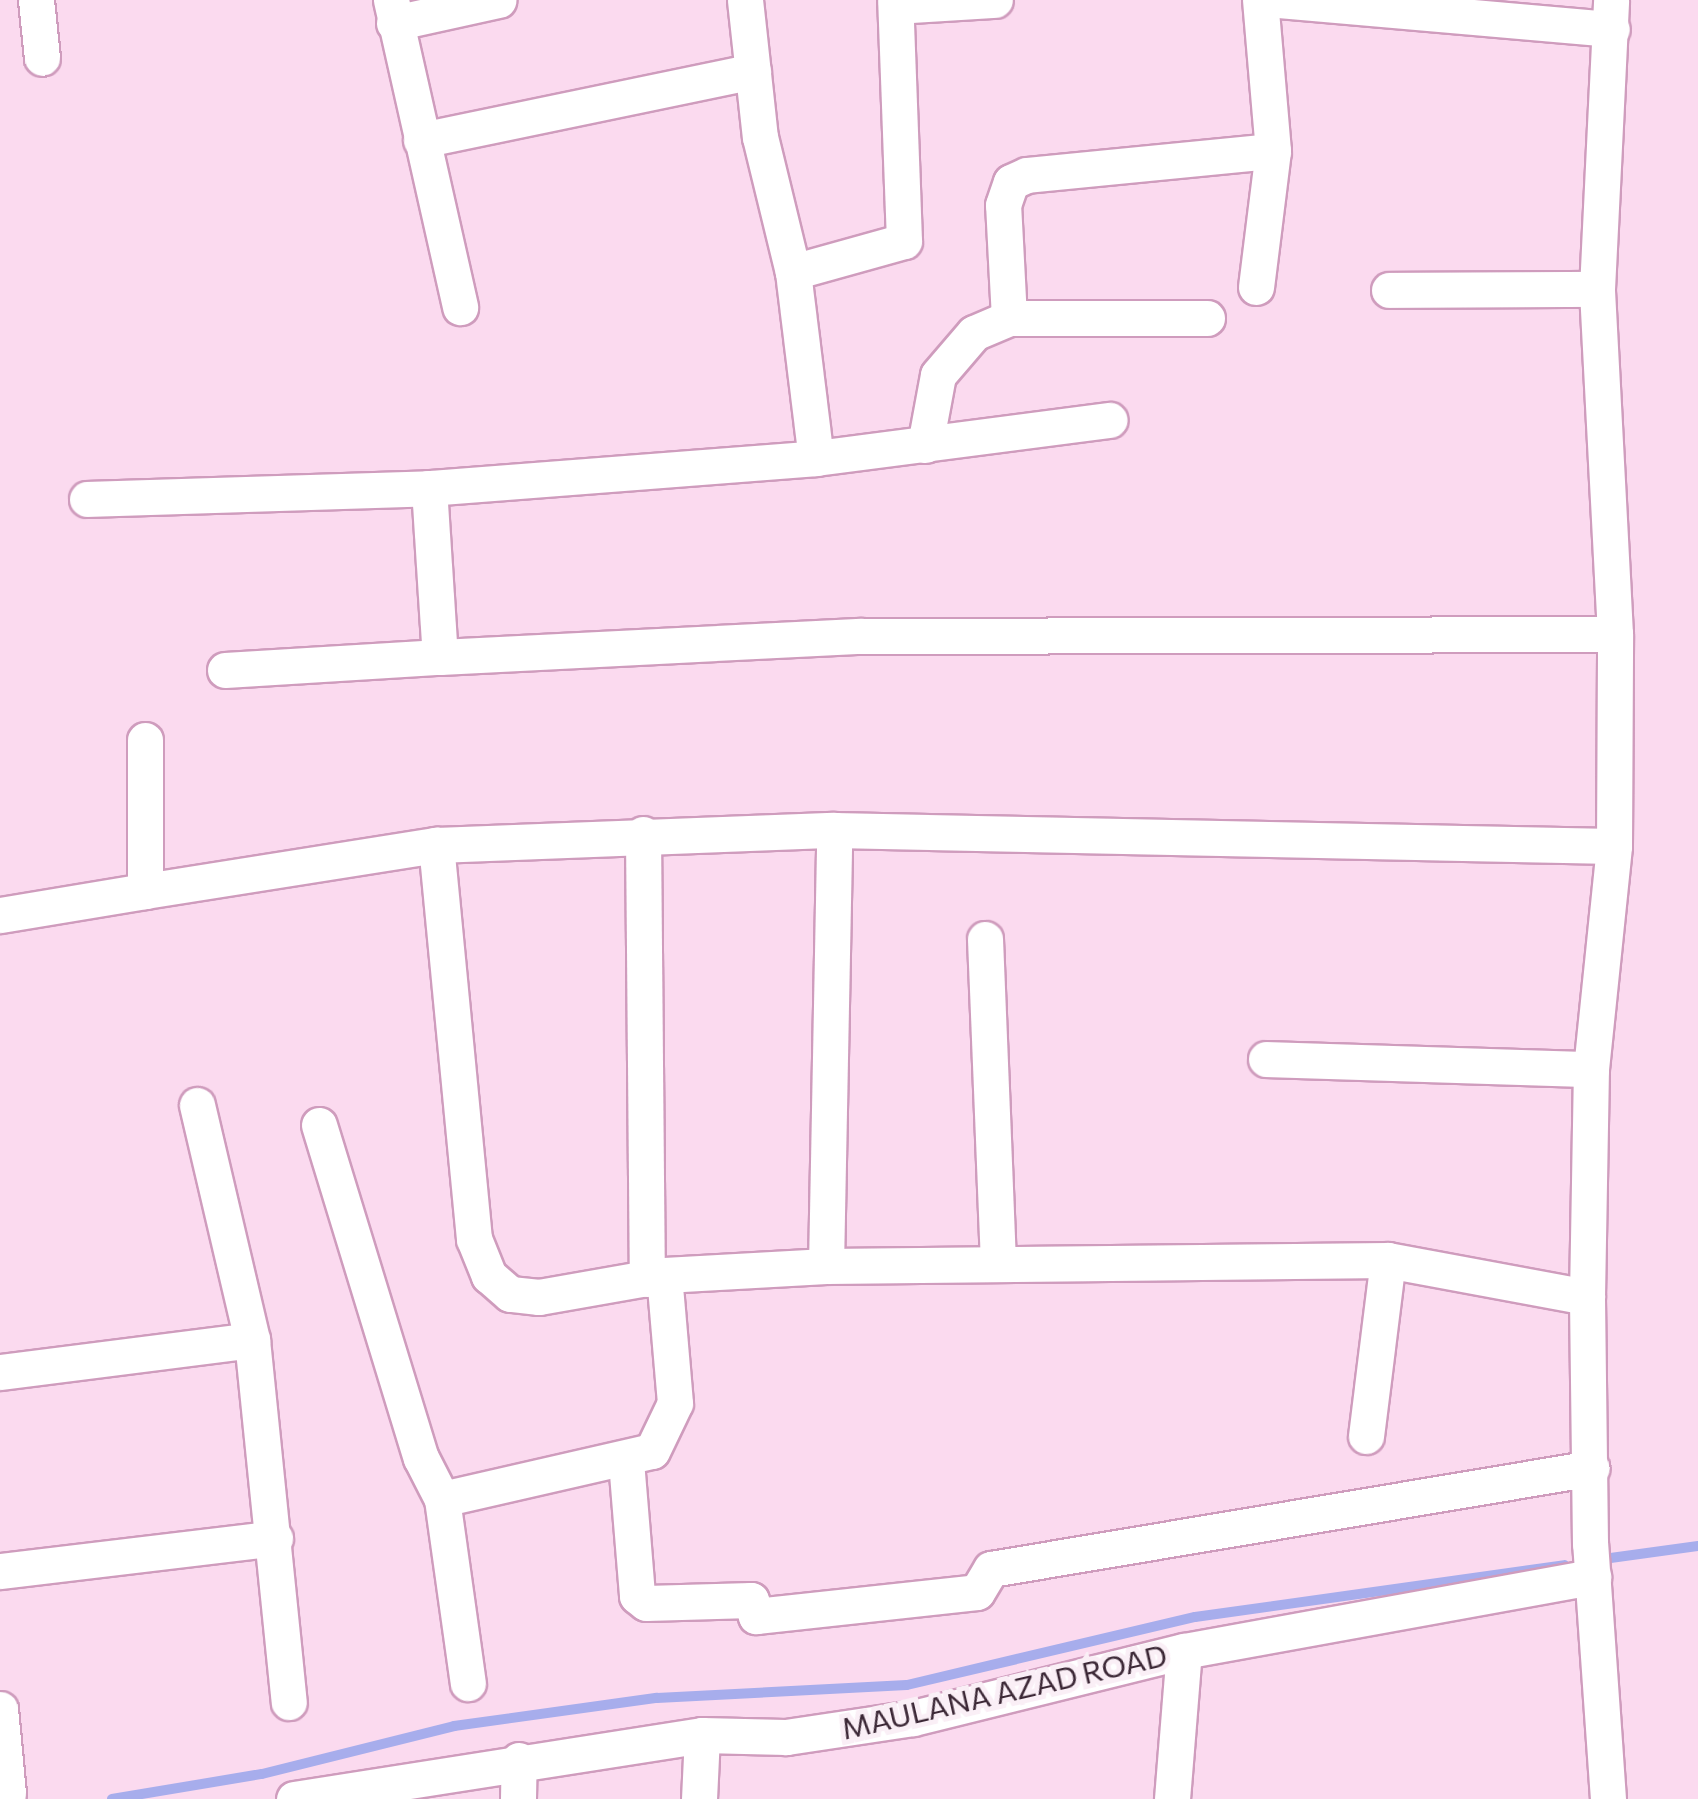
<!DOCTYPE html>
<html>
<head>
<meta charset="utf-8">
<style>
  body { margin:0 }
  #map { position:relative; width:1698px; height:1799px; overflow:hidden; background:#fbdaef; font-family:Commissioner,sans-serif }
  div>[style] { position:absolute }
  .stream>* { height:10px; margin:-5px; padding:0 5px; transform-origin:5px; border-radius:5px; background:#a7adec }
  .roads { filter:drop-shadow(2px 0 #cf9cbd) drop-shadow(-2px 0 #cf9cbd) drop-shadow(0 2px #cf9cbd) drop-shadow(0 -2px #cf9cbd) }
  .minor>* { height:35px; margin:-17.5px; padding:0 17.5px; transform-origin:17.5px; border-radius:17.5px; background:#fff }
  span { translate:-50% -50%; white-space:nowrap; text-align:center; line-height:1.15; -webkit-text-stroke:10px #faeff6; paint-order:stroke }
  .street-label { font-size:30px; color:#3c2836 }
</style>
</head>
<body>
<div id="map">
  <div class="stream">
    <div style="left:1596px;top:1560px;width:103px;rotate:-7.8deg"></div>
    <div style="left:112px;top:1799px;width:152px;rotate:-9.5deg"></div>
    <div style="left:262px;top:1774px;width:198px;rotate:-14deg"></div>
    <div style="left:454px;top:1726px;width:205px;rotate:-7.9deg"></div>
    <div style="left:657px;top:1698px;width:250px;rotate:-3deg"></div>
    <div style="left:907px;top:1685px;width:296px;rotate:-13.3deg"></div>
    <div style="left:1195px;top:1617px;width:373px;rotate:-8deg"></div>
  </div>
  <div class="roads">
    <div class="minor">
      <div style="left:36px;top:0;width:58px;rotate:84.1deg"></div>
      <div style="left:391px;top:0;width:315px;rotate:77.3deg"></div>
      <div style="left:745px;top:0;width:138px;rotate:83.8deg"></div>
      <div style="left:760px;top:137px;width:139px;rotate:76.3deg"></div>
      <div style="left:793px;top:272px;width:187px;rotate:83deg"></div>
      <div style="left:1279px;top:0;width:334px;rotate:5deg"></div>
      <div style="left:896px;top:6px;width:99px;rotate:-3.5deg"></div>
      <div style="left:394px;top:23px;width:107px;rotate:-12.4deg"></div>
      <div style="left:421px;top:140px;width:339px;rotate:-11.7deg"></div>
      <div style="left:793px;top:272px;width:115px;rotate:-15.6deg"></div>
      <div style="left:904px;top:241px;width:241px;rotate:-92.1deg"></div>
      <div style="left:1256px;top:287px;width:137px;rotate:-82.9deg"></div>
      <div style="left:1273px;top:151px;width:152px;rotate:-94.9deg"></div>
      <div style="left:1389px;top:290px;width:208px;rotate:-0.3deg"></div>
      <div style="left:1009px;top:318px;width:113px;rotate:-93deg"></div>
      <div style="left:1003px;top:205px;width:24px;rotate:-71deg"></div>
      <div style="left:1011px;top:182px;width:17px;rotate:-24deg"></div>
      <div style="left:1027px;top:175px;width:247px;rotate:-5.6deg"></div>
      <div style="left:925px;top:445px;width:71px;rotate:-79.5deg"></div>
      <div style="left:938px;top:375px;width:55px;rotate:-49.4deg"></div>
      <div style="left:974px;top:333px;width:38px;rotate:-23deg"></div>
      <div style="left:1009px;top:318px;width:198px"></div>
      <div style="left:429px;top:488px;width:169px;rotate:86.3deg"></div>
      <div style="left:440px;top:657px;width:422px;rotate:-2.9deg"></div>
      <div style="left:861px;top:636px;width:754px;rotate:-0.15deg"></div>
      <div style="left:87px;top:499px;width:342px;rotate:-1.8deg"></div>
      <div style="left:429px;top:488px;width:388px;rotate:-4.4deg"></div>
      <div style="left:816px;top:458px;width:296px;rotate:-7.4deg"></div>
      <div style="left:225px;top:670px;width:215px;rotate:-3.5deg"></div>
      <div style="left:145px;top:740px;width:151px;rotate:90deg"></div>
      <div style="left:145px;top:891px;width:295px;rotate:-9deg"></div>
      <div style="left:643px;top:834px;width:445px;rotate:89.5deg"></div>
      <div style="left:0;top:915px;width:147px;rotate:-9.4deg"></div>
      <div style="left:985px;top:939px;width:325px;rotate:87.7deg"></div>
      <div style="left:1266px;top:1059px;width:325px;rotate:1.8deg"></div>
      <div style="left:197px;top:1105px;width:241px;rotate:76.8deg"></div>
      <div style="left:252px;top:1340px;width:364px;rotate:84.2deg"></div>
      <div style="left:319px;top:1125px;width:348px;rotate:73deg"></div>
      <div style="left:421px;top:1458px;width:46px;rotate:62.9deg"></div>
      <div style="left:442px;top:1499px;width:186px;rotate:82deg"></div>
      <div style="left:826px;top:1266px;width:436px;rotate:-88.9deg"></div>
      <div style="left:1587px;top:1297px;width:228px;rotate:-89deg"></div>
      <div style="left:1591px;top:1069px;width:224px;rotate:-84.1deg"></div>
      <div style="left:1614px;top:846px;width:212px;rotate:-89.7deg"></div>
      <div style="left:1615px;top:634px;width:345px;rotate:-93deg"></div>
      <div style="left:1597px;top:289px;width:289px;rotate:-87.2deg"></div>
      <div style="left:0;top:1372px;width:254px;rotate:-7.2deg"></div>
      <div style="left:1366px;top:1436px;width:177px;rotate:-82.9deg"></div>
      <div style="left:626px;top:1461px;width:135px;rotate:85.3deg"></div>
      <div style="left:637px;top:1596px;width:11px;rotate:38deg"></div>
      <div style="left:646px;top:1603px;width:105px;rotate:-1.6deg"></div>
      <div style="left:751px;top:1600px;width:17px;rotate:73deg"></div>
      <div style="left:756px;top:1616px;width:222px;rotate:-6.2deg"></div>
      <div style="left:977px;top:1592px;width:27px;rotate:-59deg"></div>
      <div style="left:991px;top:1569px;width:609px;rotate:-9.54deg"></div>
      <div style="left:442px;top:1499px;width:215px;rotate:-12.9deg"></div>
      <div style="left:652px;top:1451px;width:53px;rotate:-64.4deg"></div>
      <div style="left:675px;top:1403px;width:128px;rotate:-94.9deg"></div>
      <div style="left:0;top:1571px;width:277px;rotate:-6.8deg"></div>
      <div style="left:0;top:1709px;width:85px;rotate:84.6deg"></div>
      <div style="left:294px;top:1799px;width:413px;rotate:-8.9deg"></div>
      <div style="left:702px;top:1735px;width:84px;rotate:1.4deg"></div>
      <div style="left:786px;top:1737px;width:128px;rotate:-8.5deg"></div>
      <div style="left:913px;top:1718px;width:279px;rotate:-13.9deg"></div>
      <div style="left:1184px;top:1651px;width:416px;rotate:-10.3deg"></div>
      <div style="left:518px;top:1799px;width:39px;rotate:-89deg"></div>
      <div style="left:699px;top:1799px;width:64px;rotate:-87.3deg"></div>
      <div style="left:1172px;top:1799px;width:148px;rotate:-85.4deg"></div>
      <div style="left:1608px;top:1799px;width:256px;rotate:-94deg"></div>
      <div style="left:1590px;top:1544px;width:247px;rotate:-90.7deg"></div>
      <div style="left:1587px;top:1297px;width:202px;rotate:-169.5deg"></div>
      <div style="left:1388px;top:1260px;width:562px;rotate:179.39deg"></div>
      <div style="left:826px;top:1266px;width:162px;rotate:176.8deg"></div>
      <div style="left:664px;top:1275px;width:127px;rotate:170deg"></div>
      <div style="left:539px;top:1297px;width:29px;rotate:-174deg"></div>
      <div style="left:510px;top:1294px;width:28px;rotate:-139deg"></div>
      <div style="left:489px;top:1276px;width:40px;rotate:-112deg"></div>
      <div style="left:474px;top:1239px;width:396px;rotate:-95.5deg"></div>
      <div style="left:436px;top:845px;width:398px;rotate:-2.2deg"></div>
      <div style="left:834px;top:830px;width:780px;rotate:1.18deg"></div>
    </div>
  </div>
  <div class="street-label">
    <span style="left:1004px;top:1691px;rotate:-13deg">MAULANA AZAD ROAD</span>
  </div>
</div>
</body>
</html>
